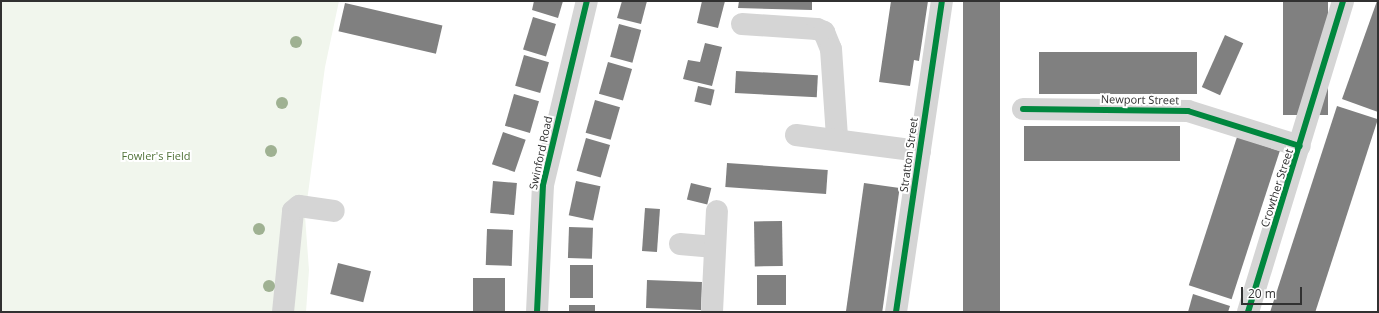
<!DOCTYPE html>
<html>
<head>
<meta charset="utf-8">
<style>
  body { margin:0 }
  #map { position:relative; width:1379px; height:313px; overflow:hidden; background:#fff; font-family:"Open Sans",sans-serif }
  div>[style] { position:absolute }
  .green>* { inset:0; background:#f1f6ed }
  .building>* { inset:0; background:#808080; transform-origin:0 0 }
  .minor>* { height:22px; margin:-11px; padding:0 11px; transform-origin:11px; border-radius:11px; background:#d5d5d5 }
  .cycleway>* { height:6px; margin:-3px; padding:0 3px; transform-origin:3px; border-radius:3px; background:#00873e }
  .trees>* { width:12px; height:12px; margin:-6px; border-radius:50%; background:#9fb192 }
  span { translate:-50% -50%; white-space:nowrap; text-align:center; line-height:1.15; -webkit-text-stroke:4px #fff; paint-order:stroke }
  .street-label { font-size:11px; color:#313131 }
  .park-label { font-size:11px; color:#517239 }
  .frame { position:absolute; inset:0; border:2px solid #313131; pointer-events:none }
  .scale { position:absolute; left:1241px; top:287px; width:61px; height:18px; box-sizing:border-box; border:2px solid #313131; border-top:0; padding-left:5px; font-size:12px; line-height:14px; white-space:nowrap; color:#313131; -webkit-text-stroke:3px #fff; paint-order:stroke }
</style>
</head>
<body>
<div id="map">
  <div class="green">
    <div style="clip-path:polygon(1px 1px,339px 1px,325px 67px,305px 216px,309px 270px,306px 312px,1px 312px)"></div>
  </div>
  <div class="building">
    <div style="clip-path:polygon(534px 1px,563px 1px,558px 18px,532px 10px)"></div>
    <div style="clip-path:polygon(622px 1px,647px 1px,641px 24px,617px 18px)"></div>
    <div style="clip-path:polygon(702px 1px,725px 1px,718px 28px,697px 23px)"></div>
    <div style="clip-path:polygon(739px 1px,812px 1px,812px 10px,738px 8px)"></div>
    <div style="clip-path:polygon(891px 1px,928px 1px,919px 61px,914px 60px,910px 86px,879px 82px)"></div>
    <div style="left:963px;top:1px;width:37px;height:314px"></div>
    <div style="left:1283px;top:1px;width:45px;height:114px"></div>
    <div style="clip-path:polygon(1377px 1px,1378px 1px,1378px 112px,1342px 99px)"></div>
    <div style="left:345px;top:3px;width:100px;height:29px;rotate:13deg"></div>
    <div style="left:533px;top:17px;width:24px;height:34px;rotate:17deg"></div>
    <div style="left:619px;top:24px;width:23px;height:34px;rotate:15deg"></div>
    <div style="left:1225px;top:35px;width:20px;height:57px;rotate:24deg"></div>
    <div style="clip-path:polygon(705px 43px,722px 47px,712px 86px,683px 79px,688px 60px,700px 62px)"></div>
    <div style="left:1039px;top:52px;width:158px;height:42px"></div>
    <div style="left:524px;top:55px;width:26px;height:32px;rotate:16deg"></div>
    <div style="left:608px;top:62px;width:25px;height:33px;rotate:16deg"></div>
    <div style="left:736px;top:71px;width:82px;height:22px;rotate:3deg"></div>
    <div style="left:698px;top:86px;width:17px;height:16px;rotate:13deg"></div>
    <div style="left:514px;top:94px;width:26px;height:33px;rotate:16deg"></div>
    <div style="left:595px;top:100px;width:26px;height:34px;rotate:16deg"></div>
    <div style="left:1337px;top:106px;width:43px;height:216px;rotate:18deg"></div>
    <div style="left:1024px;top:126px;width:156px;height:35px"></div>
    <div style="left:503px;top:132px;width:24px;height:34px;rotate:19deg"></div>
    <div style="left:1237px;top:137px;width:45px;height:156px;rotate:18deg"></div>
    <div style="left:586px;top:138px;width:25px;height:34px;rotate:16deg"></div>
    <div style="left:727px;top:163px;width:101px;height:24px;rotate:4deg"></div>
    <div style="left:493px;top:181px;width:24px;height:32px;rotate:5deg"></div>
    <div style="left:576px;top:181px;width:25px;height:35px;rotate:12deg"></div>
    <div style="left:691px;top:183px;width:21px;height:17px;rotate:14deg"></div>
    <div style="left:864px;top:183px;width:36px;height:130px;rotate:8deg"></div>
    <div style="left:645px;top:208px;width:15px;height:43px;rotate:4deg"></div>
    <div style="left:782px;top:221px;width:45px;height:28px;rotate:89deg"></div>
    <div style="left:569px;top:227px;width:24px;height:31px;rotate:2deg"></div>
    <div style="left:487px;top:229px;width:26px;height:36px;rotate:2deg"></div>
    <div style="left:338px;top:263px;width:34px;height:32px;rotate:14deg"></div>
    <div style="left:570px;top:265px;width:23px;height:33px"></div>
    <div style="left:757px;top:275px;width:29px;height:30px"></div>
    <div style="left:473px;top:278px;width:32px;height:34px"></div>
    <div style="left:647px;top:280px;width:55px;height:28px;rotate:2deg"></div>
    <div style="clip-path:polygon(1193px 294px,1230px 306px,1228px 312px,1188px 312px)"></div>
    <div style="left:569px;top:305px;width:26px;height:7px"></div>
  </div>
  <div class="minor">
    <div style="left:742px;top:24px;width:75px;rotate:3.8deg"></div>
    <div style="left:817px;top:29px;width:8px;rotate:23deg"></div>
    <div style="left:824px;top:32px;width:18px;rotate:68deg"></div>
    <div style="left:831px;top:49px;width:89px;rotate:86.1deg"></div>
    <div style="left:1023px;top:109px;width:165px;rotate:0.7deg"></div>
    <div style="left:1188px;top:111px;width:117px;rotate:17.4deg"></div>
    <div style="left:796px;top:135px;width:125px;rotate:7.4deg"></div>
    <div style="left:680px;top:244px;width:35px;rotate:5deg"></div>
    <div style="left:283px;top:312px;width:101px;rotate:-84.3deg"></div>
    <div style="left:293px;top:211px;width:8px;rotate:-40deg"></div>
    <div style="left:299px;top:206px;width:35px;rotate:8deg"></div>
    <div style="left:537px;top:312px;width:127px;rotate:-87.3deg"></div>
    <div style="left:543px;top:185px;width:189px;rotate:-76.6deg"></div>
    <div style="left:712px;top:312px;width:101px;rotate:-87.2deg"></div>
    <div style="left:896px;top:312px;width:314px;rotate:-81.6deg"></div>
    <div style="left:1248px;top:312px;width:325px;rotate:-73deg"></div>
  </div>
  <div class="cycleway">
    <div style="left:1023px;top:109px;width:165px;rotate:0.7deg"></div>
    <div style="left:1188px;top:111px;width:117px;rotate:17.4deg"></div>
    <div style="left:537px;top:312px;width:127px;rotate:-87.3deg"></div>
    <div style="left:543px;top:185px;width:189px;rotate:-76.6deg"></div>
    <div style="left:896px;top:312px;width:314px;rotate:-81.6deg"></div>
    <div style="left:1248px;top:312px;width:325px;rotate:-73deg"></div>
  </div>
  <div class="trees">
    <div style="left:296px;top:42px"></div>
    <div style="left:282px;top:103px"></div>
    <div style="left:271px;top:151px"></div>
    <div style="left:259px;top:229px"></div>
    <div style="left:269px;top:286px"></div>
  </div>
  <div class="street-label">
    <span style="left:1140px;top:100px;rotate:1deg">Newport Street</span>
    <span style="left:541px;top:153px;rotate:-78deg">Swinford Road</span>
    <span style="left:909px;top:155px;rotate:-82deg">Stratton Street</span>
    <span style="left:1277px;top:188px;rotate:-72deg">Crowther Street</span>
  </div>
  <div class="park-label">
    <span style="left:156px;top:156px">Fowler's Field</span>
  </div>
  <div class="frame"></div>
  <div class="scale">20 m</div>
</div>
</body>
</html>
